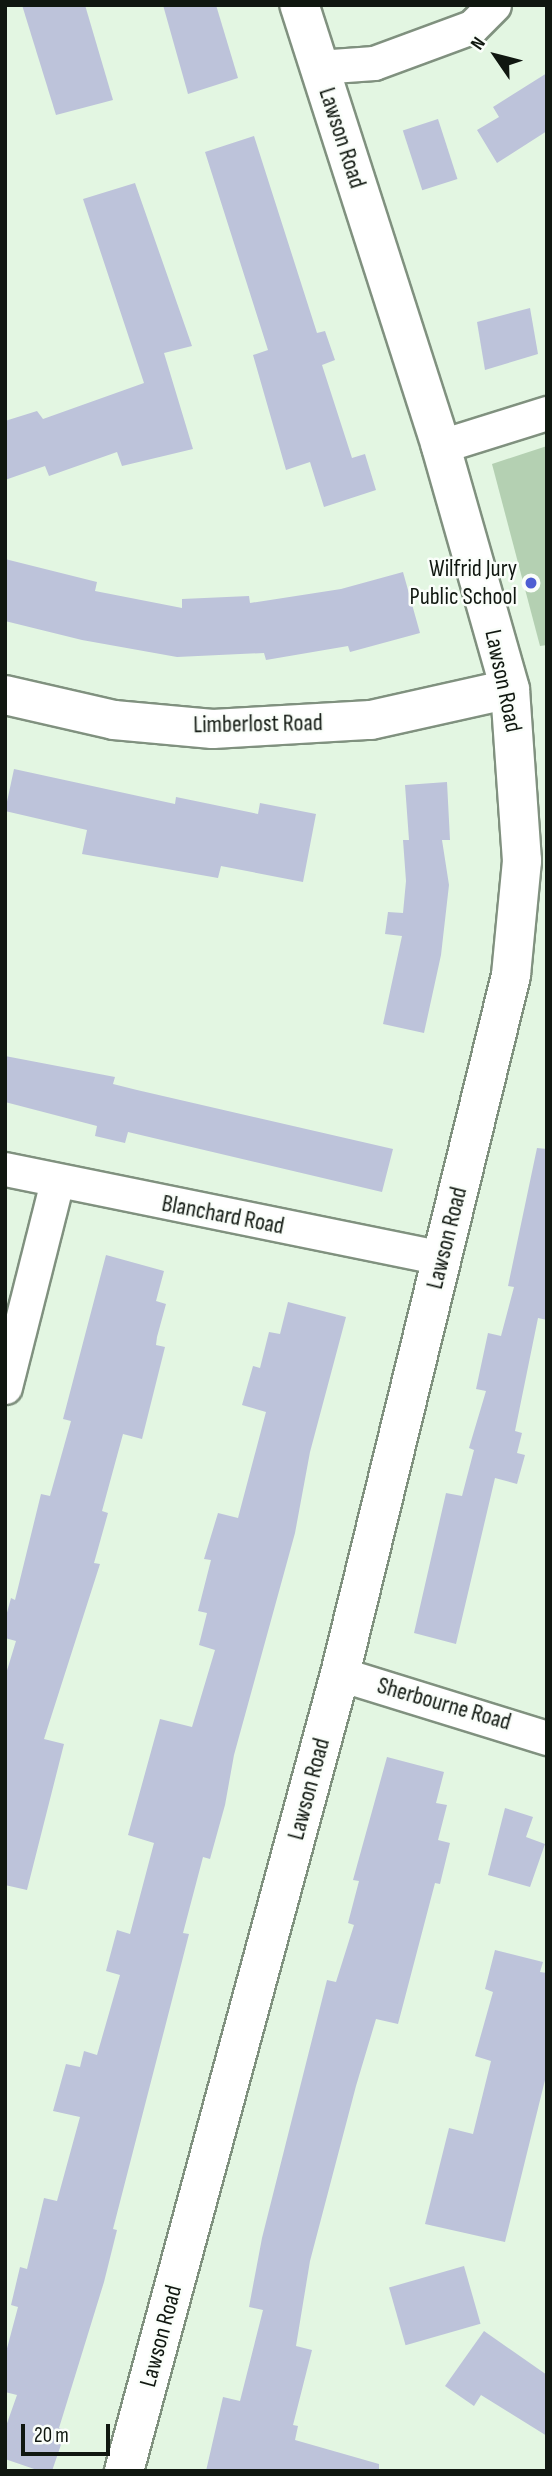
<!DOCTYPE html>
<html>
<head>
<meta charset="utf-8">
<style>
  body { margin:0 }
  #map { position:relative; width:552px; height:2476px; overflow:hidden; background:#e3f6e2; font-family:"Sofia Sans Condensed",sans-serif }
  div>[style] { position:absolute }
  .green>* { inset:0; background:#b4d0b2 }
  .building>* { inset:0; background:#bdc3da; transform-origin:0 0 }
  .roads { filter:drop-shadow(2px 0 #80917f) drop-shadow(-2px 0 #80917f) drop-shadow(0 2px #80917f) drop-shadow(0 -2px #80917f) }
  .street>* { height:33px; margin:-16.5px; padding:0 16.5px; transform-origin:16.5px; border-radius:16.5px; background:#fff }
  .secondary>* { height:38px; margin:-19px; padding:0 19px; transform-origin:19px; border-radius:19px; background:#fff }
  .dots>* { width:19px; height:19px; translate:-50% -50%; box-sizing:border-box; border:4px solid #fafefa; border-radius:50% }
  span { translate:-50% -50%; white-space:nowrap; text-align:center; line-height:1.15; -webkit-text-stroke:5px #fafefa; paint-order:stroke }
  .street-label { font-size:24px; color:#101710 }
  .poi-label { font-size:24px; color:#101710 }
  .right { translate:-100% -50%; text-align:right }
  .frame { position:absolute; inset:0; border:7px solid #101710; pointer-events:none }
  .north { position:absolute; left:461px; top:21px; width:70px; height:70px; -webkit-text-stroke:5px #fafefa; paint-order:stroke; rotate:305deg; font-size:19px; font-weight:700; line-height:28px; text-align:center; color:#101710 }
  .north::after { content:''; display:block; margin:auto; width:24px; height:32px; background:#101710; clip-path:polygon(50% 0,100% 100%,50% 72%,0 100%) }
  .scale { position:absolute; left:21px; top:2424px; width:89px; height:32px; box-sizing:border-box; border:4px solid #101710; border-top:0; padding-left:9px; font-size:21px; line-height:24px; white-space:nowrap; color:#101710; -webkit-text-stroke:5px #fafefa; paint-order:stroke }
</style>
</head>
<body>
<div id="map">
  <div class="green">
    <div style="clip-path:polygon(547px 446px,547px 645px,540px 646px,492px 464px)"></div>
  </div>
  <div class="building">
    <div style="clip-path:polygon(22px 5px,85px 5px,113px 100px,56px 115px)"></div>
    <div style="clip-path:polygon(163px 5px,216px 5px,238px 78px,188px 94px)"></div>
    <div style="clip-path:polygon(547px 73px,547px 131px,497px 163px,477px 130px,499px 117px,493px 107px)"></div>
    <div style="left:438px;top:119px;width:63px;height:37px;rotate:72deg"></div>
    <div style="clip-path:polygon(254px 136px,317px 333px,325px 331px,335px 360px,322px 365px,352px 458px,365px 454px,376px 490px,324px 507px,310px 462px,286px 470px,253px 355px,268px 350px,205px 152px)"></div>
    <div style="clip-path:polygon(135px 183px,192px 346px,164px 353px,193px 449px,122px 466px,117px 452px,49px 476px,45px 466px,5px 480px,5px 421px,37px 411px,43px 419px,144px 383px,83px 199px)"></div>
    <div style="clip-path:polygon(530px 308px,538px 354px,485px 370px,477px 322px)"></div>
    <div style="clip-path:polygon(5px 559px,97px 582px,95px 591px,182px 608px,182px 599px,249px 596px,250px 603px,341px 589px,403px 572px,420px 633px,350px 652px,348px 646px,266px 660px,264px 653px,177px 657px,82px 640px,5px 621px)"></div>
    <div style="clip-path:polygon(14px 769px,175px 804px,176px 797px,258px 814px,260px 803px,316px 814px,303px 882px,221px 866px,218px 878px,82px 854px,87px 830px,5px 811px)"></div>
    <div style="clip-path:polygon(447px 782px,450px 840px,442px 840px,449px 885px,441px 955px,424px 1033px,383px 1024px,402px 936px,385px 934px,388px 912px,403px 913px,406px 881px,403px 840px,409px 840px,405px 785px)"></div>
    <div style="clip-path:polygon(5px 1056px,115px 1077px,113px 1084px,137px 1090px,393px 1149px,382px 1192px,128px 1132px,125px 1143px,95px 1136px,97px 1126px,5px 1102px)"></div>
    <div style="clip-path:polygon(537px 1148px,547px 1149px,547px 1320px,538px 1318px,515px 1431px,522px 1433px,517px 1453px,525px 1455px,517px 1484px,495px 1478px,456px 1644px,414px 1633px,446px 1493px,462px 1496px,474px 1450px,469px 1448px,486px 1391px,476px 1389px,488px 1333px,501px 1336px,514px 1287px,508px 1286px)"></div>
    <div style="clip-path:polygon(106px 1255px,164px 1271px,156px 1301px,166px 1304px,157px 1337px,156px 1345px,165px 1347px,142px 1439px,123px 1434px,102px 1511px,108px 1513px,94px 1563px,100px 1564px,44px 1739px,64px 1744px,27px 1890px,5px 1885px,5px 1677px,16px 1641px,5px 1638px,5px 1620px,11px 1598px,15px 1600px,41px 1494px,50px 1496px,71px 1421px,63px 1419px)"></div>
    <div style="clip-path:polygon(288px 1302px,346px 1317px,310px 1452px,295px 1533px,234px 1755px,225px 1805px,210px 1859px,203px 1857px,183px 1933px,189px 1934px,113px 2229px,117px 2230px,104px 2282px,59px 2428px,66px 2430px,52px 2471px,40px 2471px,5px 2459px,5px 2429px,17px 2395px,5px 2392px,5px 2356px,18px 2307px,11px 2305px,20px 2267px,27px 2269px,44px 2198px,57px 2201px,80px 2117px,53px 2111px,66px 2064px,80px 2067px,84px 2051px,97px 2055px,120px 1975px,106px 1971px,117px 1930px,130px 1934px,154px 1843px,128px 1835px,160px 1719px,192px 1727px,215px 1650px,199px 1645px,207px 1613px,198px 1611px,211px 1560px,204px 1559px,218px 1513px,238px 1518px,266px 1412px,242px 1405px,253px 1366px,260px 1368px,269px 1332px,280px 1334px)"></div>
    <div style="clip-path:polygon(387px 1757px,444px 1772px,436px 1803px,447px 1805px,438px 1840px,450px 1843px,440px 1884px,435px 1883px,398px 2024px,376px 2019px,356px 2086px,310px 2261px,296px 2346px,312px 2350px,293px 2425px,298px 2426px,295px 2440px,379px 2464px,379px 2471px,206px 2471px,223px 2397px,240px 2401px,263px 2310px,249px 2307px,262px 2238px,327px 1980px,336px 1982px,354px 1925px,348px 1923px,359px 1881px,353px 1880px)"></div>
    <div style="clip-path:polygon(505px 1808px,533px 1817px,526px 1837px,545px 1844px,530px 1887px,488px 1875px)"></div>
    <div style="clip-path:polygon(495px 1950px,543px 1962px,540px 1972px,547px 1973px,547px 2072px,505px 2242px,425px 2224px,449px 2128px,473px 2134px,491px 2061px,475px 2056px,493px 1992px,485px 1989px)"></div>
    <div style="left:464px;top:2266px;width:60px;height:78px;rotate:74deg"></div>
    <div style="clip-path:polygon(484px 2331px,547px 2375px,547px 2436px,481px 2395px,474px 2406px,445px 2386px)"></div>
  </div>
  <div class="roads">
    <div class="street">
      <div style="left:318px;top:67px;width:56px;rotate:-4.1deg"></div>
      <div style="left:374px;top:63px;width:104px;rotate:-20.2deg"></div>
      <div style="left:472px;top:27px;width:31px;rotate:-45deg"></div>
      <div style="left:441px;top:446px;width:111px;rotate:-17.3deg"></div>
      <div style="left:5px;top:1169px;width:446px;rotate:11.5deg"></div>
      <div style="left:5px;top:1387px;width:211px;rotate:-75.8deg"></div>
      <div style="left:340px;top:1674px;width:217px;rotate:17.2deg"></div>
    </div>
    <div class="secondary">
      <div style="left:5px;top:695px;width:112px;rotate:12.9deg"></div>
      <div style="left:114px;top:720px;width:99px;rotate:5.2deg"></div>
      <div style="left:213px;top:729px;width:158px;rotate:-3.3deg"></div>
      <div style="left:371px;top:720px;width:142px;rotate:-12.6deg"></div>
      <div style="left:124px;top:2471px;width:826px;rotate:-74.84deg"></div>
      <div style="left:340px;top:1674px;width:720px;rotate:-76.25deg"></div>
      <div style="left:511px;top:975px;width:115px;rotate:-84.5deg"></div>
      <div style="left:522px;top:861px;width:172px;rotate:-94deg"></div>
      <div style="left:510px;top:689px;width:253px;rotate:-105.9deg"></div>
      <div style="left:441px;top:446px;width:463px;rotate:-107.8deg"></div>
    </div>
  </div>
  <div class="dots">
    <div style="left:531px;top:583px;background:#4e5ed3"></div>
  </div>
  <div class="street-label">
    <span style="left:342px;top:138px;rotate:72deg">Lawson Road</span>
    <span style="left:503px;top:681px;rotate:78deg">Lawson Road</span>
    <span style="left:258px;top:724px;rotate:-1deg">Limberlost Road</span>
    <span style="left:223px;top:1215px;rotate:11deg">Blanchard Road</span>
    <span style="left:447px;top:1238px;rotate:-76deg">Lawson Road</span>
    <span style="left:444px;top:1704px;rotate:16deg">Sherbourne Road</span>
    <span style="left:309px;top:1789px;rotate:-75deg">Lawson Road</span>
    <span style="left:161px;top:2336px;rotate:-75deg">Lawson Road</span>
  </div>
  <div class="poi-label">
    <span class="right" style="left:517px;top:583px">Wilfrid Jury<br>Public School</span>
  </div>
  <div class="frame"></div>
  <div class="north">N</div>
  <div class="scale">20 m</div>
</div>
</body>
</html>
